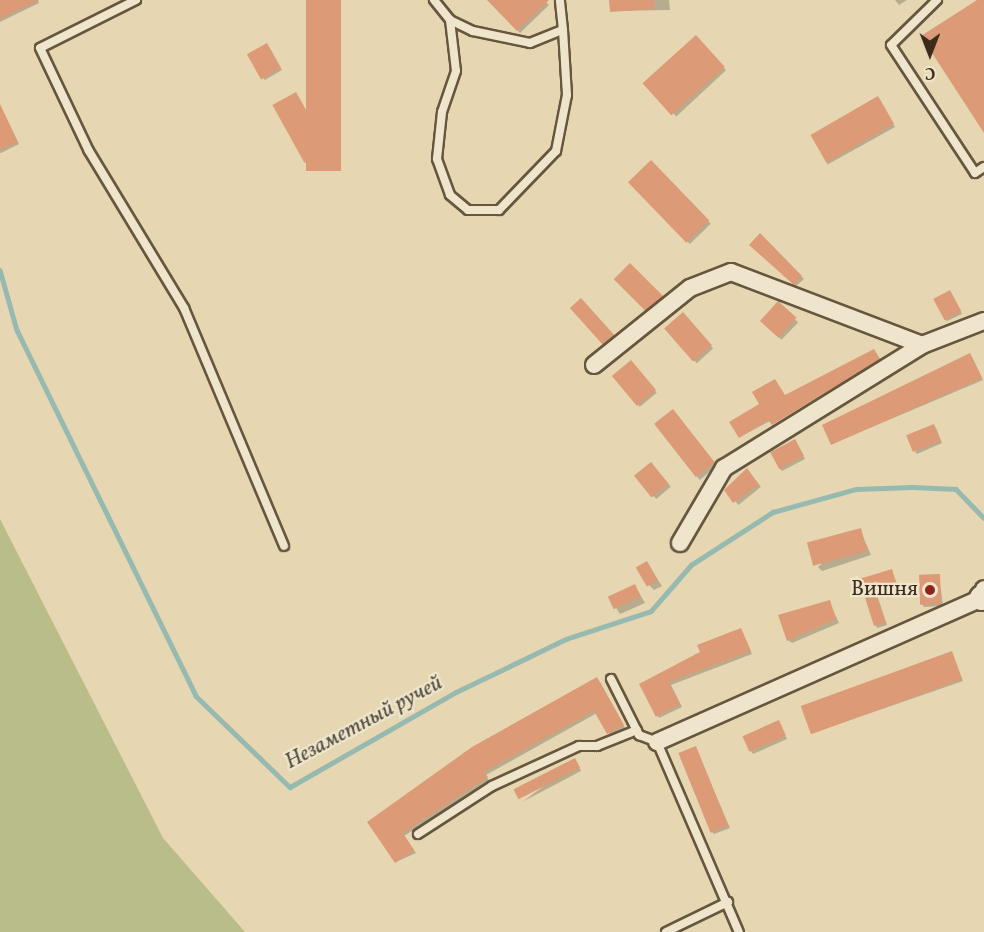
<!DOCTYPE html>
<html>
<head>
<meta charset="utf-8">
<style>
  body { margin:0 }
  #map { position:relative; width:984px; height:932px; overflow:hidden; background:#e6d7b2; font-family:Vollkorn,serif }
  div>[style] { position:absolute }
  .green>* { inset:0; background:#b8bd8a }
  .shadow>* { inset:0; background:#0003; transform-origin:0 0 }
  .stream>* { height:4.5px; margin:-2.25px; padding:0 2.25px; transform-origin:2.25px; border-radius:2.25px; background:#96b9b0 }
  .building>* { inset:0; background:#dc9a76; transform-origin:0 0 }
  .roads { filter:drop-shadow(2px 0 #66563e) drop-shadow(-2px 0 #66563e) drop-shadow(0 2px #66563e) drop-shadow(0 -2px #66563e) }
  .lane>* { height:8px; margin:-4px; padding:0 4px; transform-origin:4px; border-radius:4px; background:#efe5cd }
  .street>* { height:16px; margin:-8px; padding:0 8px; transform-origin:8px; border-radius:8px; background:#efe5cd }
  .secondary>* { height:24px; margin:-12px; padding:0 12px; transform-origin:12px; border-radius:12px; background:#efe5cd }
  .dots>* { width:16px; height:16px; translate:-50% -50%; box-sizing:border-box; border:3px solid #efe5cd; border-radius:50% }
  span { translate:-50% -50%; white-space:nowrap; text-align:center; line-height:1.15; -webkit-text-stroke:4.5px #efe5cd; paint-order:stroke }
  .poi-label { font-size:21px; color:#3c2b18 }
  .right { translate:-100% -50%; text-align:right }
  .water-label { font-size:22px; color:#524e3e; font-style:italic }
  .north { position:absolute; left:900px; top:24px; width:60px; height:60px; -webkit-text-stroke:4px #efe5cd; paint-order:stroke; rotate:180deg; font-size:16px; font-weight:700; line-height:24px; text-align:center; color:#3c2b18 }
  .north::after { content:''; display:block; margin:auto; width:21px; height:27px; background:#3c2b18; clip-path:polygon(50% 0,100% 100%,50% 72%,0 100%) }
</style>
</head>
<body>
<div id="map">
  <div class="green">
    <div style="clip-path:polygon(0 519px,163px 838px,245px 932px,0 932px)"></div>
  </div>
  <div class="shadow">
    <div style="clip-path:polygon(0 0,38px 0,39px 3px,0 22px)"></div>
    <div style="left:307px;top:0;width:33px;height:170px"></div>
    <div style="clip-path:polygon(489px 0,544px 0,549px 5px,520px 33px)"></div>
    <div style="clip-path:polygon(640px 0,669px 0,670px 10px,611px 11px)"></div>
    <div style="clip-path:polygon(895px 0,907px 0,899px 5px)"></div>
    <div style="left:696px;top:38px;width:44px;height:68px;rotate:47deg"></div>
    <div style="clip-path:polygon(269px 47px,282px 70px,265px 80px,263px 78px)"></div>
    <div style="clip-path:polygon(298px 96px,329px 152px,307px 164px,305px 162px)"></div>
    <div style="left:880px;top:100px;width:31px;height:77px;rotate:61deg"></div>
    <div style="clip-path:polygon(0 109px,19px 144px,1px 153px,0 153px)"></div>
    <div style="left:651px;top:162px;width:86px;height:29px;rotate:46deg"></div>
    <div style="clip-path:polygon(760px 235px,804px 279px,796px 286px,751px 245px)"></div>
    <div style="left:630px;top:265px;width:48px;height:21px;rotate:45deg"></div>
    <div style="clip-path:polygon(950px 292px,962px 314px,947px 321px,944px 319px)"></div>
    <div style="left:581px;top:300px;width:51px;height:13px;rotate:48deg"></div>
    <div style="left:778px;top:303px;width:28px;height:24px;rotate:44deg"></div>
    <div style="left:683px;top:315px;width:45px;height:22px;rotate:48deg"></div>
    <div style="clip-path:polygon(876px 353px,881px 362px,740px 437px,785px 396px)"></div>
    <div style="clip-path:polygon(972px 357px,983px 380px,832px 444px)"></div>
    <div style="left:631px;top:362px;width:40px;height:22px;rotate:50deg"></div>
    <div style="clip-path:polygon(675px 413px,716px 466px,700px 480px,698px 478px)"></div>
    <div style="clip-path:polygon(936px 428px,942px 443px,917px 454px,915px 452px)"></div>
    <div style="clip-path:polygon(795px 440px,805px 459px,782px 471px,779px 468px)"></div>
    <div style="left:651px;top:464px;width:30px;height:19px;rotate:49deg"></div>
    <div style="left:749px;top:472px;width:19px;height:29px;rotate:51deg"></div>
    <div style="clip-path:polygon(860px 530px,871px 555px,822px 571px,818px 567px)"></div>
    <div style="clip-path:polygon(646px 562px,662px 586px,654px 590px,649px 585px)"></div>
    <div style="clip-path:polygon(891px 570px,899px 588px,877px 595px,887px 625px,877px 628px,860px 580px)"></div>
    <div style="clip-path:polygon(939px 576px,943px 606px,924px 607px,922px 604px)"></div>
    <div style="clip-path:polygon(635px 586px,645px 603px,620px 614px,609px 597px)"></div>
    <div style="clip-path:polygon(829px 602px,839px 623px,792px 643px,788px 640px)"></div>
    <div style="clip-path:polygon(741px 630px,752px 654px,671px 685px,682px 707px,659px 718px,641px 684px)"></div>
    <div style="clip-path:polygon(951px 653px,963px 681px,813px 733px)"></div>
    <div style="clip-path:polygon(600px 682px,625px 728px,611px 736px,597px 713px,486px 775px,489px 781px,404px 836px,416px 853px,396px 862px,369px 822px)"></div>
    <div style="clip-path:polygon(778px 722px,787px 739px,753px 754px,751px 751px)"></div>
    <div style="clip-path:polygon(695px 747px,730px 828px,714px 834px,712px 832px)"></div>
    <div style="clip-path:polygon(577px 762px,581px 771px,522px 802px)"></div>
  </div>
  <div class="stream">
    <div style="left:0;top:270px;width:62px;rotate:74.2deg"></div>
    <div style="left:17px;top:330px;width:407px;rotate:63.9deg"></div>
    <div style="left:196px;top:696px;width:131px;rotate:44.1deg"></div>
    <div style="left:290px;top:787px;width:191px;rotate:-29.8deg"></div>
    <div style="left:456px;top:692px;width:122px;rotate:-25.7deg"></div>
    <div style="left:566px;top:639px;width:89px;rotate:-18.2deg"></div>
    <div style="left:651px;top:611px;width:61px;rotate:-49deg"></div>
    <div style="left:691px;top:565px;width:98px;rotate:-32.9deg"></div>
    <div style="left:773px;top:512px;width:86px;rotate:-15.5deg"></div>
    <div style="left:856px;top:489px;width:56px;rotate:-2deg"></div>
    <div style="left:912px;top:487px;width:44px;rotate:2.6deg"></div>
    <div style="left:956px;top:489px;width:40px;rotate:46deg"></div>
  </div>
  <div class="building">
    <div style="clip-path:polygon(0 0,39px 0,0 19px)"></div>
    <div style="left:306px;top:0;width:35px;height:171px"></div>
    <div style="clip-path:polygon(487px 0,549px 0,517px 31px)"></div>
    <div style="clip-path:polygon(609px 0,654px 0,654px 9px,610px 12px)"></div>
    <div style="clip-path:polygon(977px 0,984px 0,984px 133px,921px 36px)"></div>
    <div style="left:696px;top:35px;width:43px;height:72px;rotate:48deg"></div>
    <div style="left:267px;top:43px;width:29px;height:23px;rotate:61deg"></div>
    <div style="left:296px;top:92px;width:66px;height:27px;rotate:61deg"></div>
    <div style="left:878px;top:96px;width:32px;height:78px;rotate:60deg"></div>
    <div style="clip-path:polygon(0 104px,18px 142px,0 150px)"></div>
    <div style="left:651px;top:160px;width:84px;height:32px;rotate:46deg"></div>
    <div style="clip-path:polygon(760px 233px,802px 276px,794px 285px,749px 245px)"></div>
    <div style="left:630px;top:263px;width:47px;height:23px;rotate:45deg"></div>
    <div style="left:950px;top:290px;width:24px;height:19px;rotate:62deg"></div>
    <div style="left:581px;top:298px;width:50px;height:15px;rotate:48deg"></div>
    <div style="left:778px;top:301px;width:25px;height:27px;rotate:42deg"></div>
    <div style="left:683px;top:312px;width:44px;height:25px;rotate:49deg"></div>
    <div style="clip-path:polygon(874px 349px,880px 359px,772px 425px,768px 420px,739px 438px,729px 422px,759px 404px,752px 392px,775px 379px,785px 395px)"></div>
    <div style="clip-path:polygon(970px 353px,982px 378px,831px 445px,822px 425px)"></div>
    <div style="left:631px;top:360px;width:39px;height:25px;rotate:50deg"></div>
    <div style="left:673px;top:409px;width:68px;height:24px;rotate:52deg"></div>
    <div style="left:934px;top:424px;width:18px;height:30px;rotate:68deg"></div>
    <div style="left:795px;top:439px;width:19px;height:28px;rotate:62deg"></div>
    <div style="left:651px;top:462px;width:28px;height:22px;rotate:51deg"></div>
    <div style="clip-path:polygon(747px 468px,759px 485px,733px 503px,724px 490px)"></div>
    <div style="left:861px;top:528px;width:24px;height:56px;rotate:75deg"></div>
    <div style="left:647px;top:561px;width:22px;height:13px;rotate:60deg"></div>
    <div style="clip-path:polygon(892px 569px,897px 586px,876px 593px,886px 623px,874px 626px,859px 579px)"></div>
    <div style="left:940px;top:574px;width:30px;height:21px;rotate:88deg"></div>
    <div style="left:635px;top:584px;width:14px;height:30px;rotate:65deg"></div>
    <div style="clip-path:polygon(830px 600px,836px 619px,787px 641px,778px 615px)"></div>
    <div style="clip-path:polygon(741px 628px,751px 651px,669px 682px,680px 704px,656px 717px,639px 684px,700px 652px,697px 645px)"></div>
    <div style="left:952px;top:651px;width:30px;height:161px;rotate:70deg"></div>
    <div style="clip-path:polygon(597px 677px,624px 725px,607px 734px,594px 711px,484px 772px,488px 777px,403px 833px,414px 850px,395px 863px,367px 822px,472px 747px)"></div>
    <div style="left:779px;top:720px;width:17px;height:40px;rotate:66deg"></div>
    <div style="left:696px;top:746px;width:86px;height:19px;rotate:68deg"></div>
    <div style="left:575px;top:758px;width:11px;height:69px;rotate:63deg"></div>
  </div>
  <div class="roads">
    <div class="lane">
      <div style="left:136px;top:0;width:107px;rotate:153.4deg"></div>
      <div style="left:40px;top:48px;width:114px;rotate:64.6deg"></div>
      <div style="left:89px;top:151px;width:184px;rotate:58.8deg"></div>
      <div style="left:184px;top:308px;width:258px;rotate:67.2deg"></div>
      <div style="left:434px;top:0;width:26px;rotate:51deg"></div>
      <div style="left:450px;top:20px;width:25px;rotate:26deg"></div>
      <div style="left:473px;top:31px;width:58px;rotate:11.9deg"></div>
      <div style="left:530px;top:43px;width:35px;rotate:-22deg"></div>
      <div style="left:563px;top:30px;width:30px;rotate:-96deg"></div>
      <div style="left:937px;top:0;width:64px;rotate:135.6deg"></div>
      <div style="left:891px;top:45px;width:153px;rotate:56.7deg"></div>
      <div style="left:975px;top:173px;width:11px;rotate:-34deg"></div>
      <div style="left:450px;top:20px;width:51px;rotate:83.3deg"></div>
      <div style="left:456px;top:71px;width:43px;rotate:108.9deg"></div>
      <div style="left:442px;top:112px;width:47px;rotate:96.1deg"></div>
      <div style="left:437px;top:159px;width:38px;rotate:70deg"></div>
      <div style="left:450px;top:195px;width:23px;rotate:40deg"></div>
      <div style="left:468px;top:210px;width:31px"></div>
      <div style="left:499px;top:210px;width:82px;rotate:-46deg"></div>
      <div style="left:556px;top:151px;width:57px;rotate:-78.9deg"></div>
      <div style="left:567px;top:95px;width:65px;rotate:-93.5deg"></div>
      <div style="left:611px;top:679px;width:63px;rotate:63.4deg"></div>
      <div style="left:639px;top:735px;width:19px;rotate:21deg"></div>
      <div style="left:657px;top:742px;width:207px;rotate:66.7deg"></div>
      <div style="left:418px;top:834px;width:88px;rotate:-33deg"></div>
      <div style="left:492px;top:786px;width:96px;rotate:-24.7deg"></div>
      <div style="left:579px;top:746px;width:18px"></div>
      <div style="left:597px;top:746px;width:43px;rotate:-21.8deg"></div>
      <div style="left:666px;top:932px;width:69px;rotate:-25.8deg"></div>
    </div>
    <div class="street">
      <div style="left:594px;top:365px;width:123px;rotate:-38.7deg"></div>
      <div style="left:690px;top:288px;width:44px;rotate:-21.3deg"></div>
      <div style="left:731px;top:272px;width:204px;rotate:20.9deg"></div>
      <div style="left:922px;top:345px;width:66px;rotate:-21.2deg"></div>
      <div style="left:680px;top:543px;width:87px;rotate:-59.6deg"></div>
      <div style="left:724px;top:468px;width:233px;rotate:-31.8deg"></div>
      <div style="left:657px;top:742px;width:355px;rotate:-23.9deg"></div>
      <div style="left:982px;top:598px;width:9px;rotate:-77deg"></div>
    </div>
    <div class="secondary">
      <div style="left:982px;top:598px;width:2px;rotate:-27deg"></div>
    </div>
  </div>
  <div class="dots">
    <div style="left:930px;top:590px;background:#8f2418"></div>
  </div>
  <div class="poi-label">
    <span class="right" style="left:918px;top:590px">Вишня</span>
  </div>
  <div class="water-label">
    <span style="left:364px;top:723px;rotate:-28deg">Незаметный ручей</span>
  </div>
  <div class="north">С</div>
</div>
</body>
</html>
